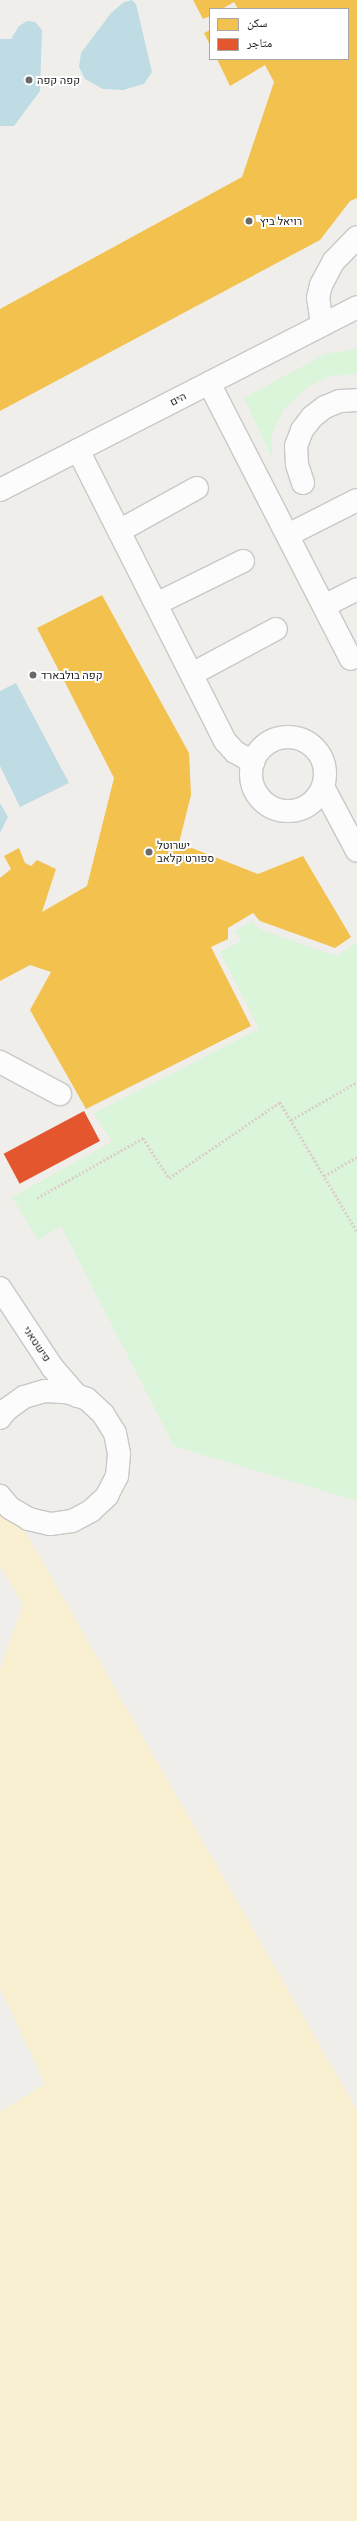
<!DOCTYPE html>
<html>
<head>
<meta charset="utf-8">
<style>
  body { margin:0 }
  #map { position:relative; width:357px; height:2521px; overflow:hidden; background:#f0eeeb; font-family:"Public Sans","Noto Naskh Arabic",Heebo,sans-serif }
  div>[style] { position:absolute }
  .sand>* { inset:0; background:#f8f0d0 }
  .park>* { inset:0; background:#daf5da }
  .water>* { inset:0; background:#bfdbe3 }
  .homes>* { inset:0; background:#f2c14e }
  .shops>* { inset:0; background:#e4572e; transform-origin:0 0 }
  .path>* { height:2.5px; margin-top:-1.25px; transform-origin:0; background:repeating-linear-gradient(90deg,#dccecd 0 2px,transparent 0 4px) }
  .roads { filter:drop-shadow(1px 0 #c9c8c7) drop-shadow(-1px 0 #c9c8c7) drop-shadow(0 1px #c9c8c7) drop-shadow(0 -1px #c9c8c7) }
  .minor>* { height:22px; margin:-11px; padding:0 11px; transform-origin:11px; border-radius:11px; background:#fdfcfc }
  .minor>.ring { margin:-11px; padding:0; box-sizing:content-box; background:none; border:22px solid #fdfcfc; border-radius:50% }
  .dots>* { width:11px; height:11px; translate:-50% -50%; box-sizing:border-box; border:2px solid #fff; border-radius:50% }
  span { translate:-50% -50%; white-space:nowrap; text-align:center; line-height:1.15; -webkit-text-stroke:4px #fff; paint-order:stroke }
  .poi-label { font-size:11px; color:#222 }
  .left { translate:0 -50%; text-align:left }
  .street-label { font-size:11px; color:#222 }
  .legend { position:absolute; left:209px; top:8px; width:140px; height:52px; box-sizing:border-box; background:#fff; border:1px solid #a7a7a7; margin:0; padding:5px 7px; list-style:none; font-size:12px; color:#222 }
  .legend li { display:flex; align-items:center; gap:8px; height:20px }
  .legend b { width:20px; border:1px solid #a7a7a7 }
</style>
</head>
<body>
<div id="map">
  <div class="sand">
    <div style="clip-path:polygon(0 1488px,357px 2110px,357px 2521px,0 2521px,0 2112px,45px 2084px,0 1988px,0 1669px,23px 1605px,0 1565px)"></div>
  </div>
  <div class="park">
    <div style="clip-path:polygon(357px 349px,357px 374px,329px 376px,308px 387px,284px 409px,272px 434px,272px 458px,244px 398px,325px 354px)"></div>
    <div style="clip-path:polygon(253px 921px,257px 928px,336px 956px,357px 943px,357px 1501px,174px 1446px,61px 1226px,38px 1240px,12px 1197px,112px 1142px,94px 1113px,259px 1029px,220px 952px,241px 941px,235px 931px)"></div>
  </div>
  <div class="water">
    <div style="clip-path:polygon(132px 0,136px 4px,152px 72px,144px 84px,123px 90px,103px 89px,85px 79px,79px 67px,81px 53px,111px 13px,124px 2px)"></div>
    <div style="clip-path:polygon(27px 21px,35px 22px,42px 30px,40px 91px,14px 126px,0 126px,0 39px,11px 39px,19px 26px)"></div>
    <div style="clip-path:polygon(16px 683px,69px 783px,20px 807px,0 766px,0 691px)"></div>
    <div style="clip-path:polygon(0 803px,8px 817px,0 833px)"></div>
  </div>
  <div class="homes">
    <div style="clip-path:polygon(193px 0,357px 0,357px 198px,350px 201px,320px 240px,0 411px,0 309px,242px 177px,274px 82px,265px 65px,230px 86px,217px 59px,348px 59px,348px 9px,238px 9px,234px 2px,222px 9px,210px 9px,210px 16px,203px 19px)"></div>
    <div style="clip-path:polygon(210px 30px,210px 45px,204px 33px)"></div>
    <div style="clip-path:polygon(102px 595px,189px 753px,191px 795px,179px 843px,258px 874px,303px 856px,351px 937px,335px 948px,260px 921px,253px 913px,228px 928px,228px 939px,211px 947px,251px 1026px,86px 1109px,30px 1010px,51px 972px,30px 965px,0 981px,0 878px,11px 869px,4px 856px,19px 848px,25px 863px,31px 866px,37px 860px,56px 869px,42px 912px,87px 886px,114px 778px,37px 628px)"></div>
  </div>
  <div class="shops">
    <div style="left:84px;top:1111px;width:34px;height:91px;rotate:62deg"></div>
  </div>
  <div class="path">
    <div style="left:291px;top:1120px;width:76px;rotate:-29.9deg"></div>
    <div style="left:324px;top:1176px;width:38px;rotate:-30deg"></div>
    <div style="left:37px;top:1198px;width:122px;rotate:-29.5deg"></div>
    <div style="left:143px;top:1138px;width:48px;rotate:57deg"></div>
    <div style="left:169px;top:1178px;width:135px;rotate:-34.4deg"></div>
    <div style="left:280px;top:1102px;width:150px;rotate:59.2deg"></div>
  </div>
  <div class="roads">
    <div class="minor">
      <div style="left:322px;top:325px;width:27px;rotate:-98deg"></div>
      <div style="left:318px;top:298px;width:13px;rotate:-77deg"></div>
      <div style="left:321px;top:285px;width:27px;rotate:-62deg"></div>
      <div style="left:334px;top:261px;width:33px;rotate:-46deg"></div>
      <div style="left:209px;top:383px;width:310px;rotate:62.8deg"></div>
      <div style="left:78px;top:450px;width:326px;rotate:63.2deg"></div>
      <div style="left:225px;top:741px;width:15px;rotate:48deg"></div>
      <div style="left:235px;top:752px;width:21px;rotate:29deg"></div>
      <div style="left:303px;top:483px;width:20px;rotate:-108deg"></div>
      <div style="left:297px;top:464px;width:18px;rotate:-93deg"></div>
      <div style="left:296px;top:446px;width:17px;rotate:-69deg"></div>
      <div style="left:302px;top:430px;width:16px;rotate:-52deg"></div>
      <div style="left:312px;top:417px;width:16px;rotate:-38deg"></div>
      <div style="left:325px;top:407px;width:16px;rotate:-22deg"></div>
      <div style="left:340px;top:401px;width:17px;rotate:-3deg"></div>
      <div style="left:0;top:490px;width:401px;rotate:-27.1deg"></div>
      <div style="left:119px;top:531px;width:89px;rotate:-28.9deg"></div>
      <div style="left:288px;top:535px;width:77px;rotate:-26.9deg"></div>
      <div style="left:156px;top:604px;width:97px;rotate:-26.3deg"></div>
      <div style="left:324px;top:606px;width:37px;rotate:-27deg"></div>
      <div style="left:192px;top:674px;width:95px;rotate:-28.2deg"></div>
      <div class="ring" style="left:251px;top:737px;width:52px;height:52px"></div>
      <div style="left:323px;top:787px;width:72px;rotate:62deg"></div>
      <div style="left:0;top:1062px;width:68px;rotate:28.1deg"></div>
      <div style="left:0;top:1288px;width:95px;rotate:56.6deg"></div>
      <div style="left:52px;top:1367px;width:38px;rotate:49deg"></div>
      <div style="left:0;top:1418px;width:10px;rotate:-53deg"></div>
      <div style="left:6px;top:1410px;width:22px;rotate:-36deg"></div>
      <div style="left:24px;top:1397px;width:22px;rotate:-16deg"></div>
      <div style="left:45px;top:1391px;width:22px;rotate:3deg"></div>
      <div style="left:67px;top:1392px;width:21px;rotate:19deg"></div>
      <div style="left:87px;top:1399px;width:22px;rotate:43deg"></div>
      <div style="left:103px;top:1414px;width:22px;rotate:58deg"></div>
      <div style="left:115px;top:1433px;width:21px;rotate:79deg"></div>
      <div style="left:119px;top:1454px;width:22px;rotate:95deg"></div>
      <div style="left:117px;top:1476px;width:22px;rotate:117deg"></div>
      <div style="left:107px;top:1496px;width:22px;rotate:137deg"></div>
      <div style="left:91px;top:1511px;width:21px;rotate:152deg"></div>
      <div style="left:72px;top:1521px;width:22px;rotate:172deg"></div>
      <div style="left:50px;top:1524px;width:22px;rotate:-167deg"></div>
      <div style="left:29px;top:1519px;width:22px;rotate:-150deg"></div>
      <div style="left:10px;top:1508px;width:16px;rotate:-130deg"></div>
    </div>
  </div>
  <div class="dots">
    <div style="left:29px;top:80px;background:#6a6968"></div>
    <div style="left:249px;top:221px;background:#6a6968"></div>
    <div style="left:33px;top:675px;background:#6a6968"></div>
    <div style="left:149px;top:852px;background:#6a6968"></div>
  </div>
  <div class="poi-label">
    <span class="left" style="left:37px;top:80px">קפה קפה</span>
    <span class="left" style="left:257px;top:221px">'רויאל ביץ</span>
    <span class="left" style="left:41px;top:675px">קפה בולבארד</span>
    <span class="left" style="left:157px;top:852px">ישרוטל<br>ספורט קלאב</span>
  </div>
  <div class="street-label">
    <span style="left:178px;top:399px;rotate:-27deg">הים</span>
    <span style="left:37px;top:1344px;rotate:56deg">פישטאני</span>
  </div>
  <ul class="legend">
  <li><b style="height:11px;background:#f2c14e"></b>سكن</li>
  <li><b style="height:11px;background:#e4572e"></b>متاجر</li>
  </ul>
</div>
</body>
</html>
